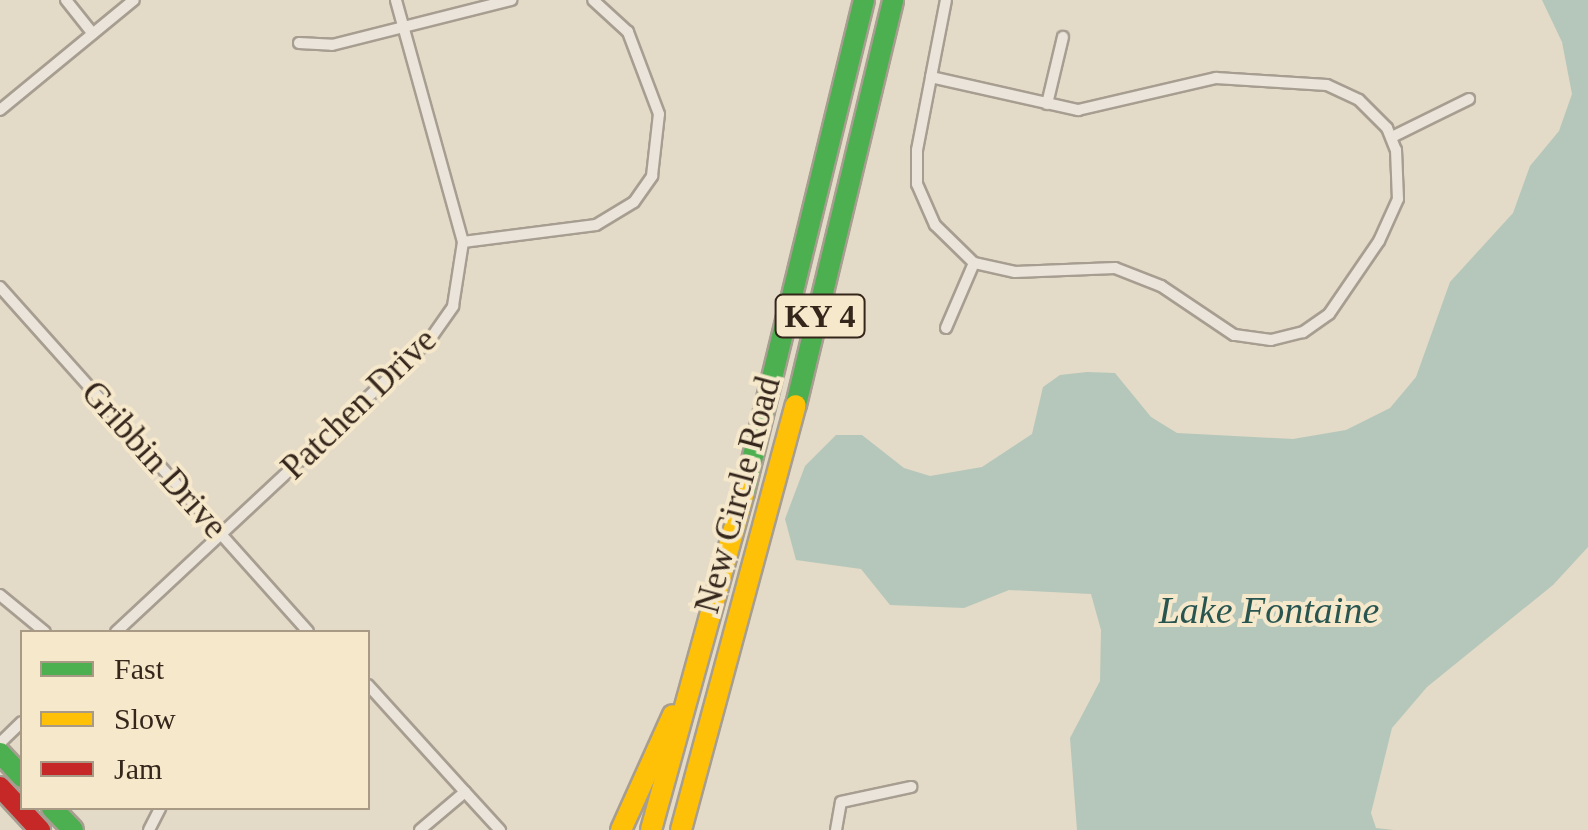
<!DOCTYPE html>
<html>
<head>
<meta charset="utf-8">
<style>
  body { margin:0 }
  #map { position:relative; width:1588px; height:830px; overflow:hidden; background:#e3dac7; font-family:Georgia,serif }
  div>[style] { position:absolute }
  .water>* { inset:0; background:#b4c7ba }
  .roads { filter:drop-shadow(2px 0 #a79e91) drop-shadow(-2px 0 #a79e91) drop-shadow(0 2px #a79e91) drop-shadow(0 -2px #a79e91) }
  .street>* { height:10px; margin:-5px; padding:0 5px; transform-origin:5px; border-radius:5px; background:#eae4da }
  .fast>* { height:20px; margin:-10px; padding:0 10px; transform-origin:10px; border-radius:10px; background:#4caf50 }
  .slow>* { height:20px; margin:-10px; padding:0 10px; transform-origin:10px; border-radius:10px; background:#ffc107 }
  .jam>* { height:20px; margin:-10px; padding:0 10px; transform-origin:10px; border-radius:10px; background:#c62828 }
  span { translate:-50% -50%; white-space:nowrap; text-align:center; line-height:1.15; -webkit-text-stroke:8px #f6e8cb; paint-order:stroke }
  .shield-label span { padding:2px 8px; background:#f6e8cb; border:2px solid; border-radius:8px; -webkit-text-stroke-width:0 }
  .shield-label { font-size:32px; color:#34261b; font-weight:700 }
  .street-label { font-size:35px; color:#34261b }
  .water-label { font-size:38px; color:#295550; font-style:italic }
  .legend { position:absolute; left:20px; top:630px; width:350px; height:180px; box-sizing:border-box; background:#f6e8cb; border:2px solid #a89a85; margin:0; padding:12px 18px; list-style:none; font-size:30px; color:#34261b }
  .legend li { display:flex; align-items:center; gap:20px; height:50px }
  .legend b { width:50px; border:2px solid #a89a85 }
</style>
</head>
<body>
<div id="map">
  <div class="water">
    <div style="clip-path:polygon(1542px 0,1588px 0,1588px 547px,1553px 585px,1427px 687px,1392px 728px,1371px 813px,1376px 828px,1394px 830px,1077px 830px,1070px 738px,1100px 681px,1101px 630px,1091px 594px,1009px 590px,964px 608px,890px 605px,861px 569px,796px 560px,785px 519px,805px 466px,836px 435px,862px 435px,904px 468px,930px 476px,982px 467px,1032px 434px,1043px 387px,1060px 375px,1087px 372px,1115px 373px,1151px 417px,1177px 433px,1293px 439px,1346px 430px,1390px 408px,1416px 377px,1450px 282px,1513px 213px,1530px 166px,1559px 131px,1572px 94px,1562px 42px)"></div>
  </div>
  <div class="roads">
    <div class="street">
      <div style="left:66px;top:0;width:43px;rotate:51.5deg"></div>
      <div style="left:299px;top:43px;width:33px;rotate:3deg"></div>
      <div style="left:332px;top:45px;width:185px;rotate:-14.1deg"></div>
      <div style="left:931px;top:77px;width:151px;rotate:12.7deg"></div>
      <div style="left:1078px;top:110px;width:142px;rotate:-13.1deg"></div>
      <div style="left:1216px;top:78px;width:111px;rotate:3.6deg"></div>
      <div style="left:1327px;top:85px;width:35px;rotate:25deg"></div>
      <div style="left:1359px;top:100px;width:40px;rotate:45deg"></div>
      <div style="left:1387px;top:128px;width:24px;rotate:68deg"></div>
      <div style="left:1396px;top:150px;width:49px;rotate:87.7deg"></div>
      <div style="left:1398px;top:199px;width:46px;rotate:114.3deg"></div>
      <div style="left:1379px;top:241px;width:88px;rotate:124.4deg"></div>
      <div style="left:1329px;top:314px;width:32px;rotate:145deg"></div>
      <div style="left:1303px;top:332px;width:33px;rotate:166deg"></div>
      <div style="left:1271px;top:340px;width:37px;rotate:-172deg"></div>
      <div style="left:1234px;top:335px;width:88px;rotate:-146.1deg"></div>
      <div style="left:1161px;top:286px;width:49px;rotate:-158.6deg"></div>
      <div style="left:1115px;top:268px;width:100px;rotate:177.7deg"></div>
      <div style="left:1015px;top:272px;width:42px;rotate:-167.6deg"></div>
      <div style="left:974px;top:263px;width:54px;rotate:-135.7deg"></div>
      <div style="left:935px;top:225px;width:45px;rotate:-113.7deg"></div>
      <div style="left:917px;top:184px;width:34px;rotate:-90deg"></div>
      <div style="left:917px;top:150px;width:74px;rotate:-79.1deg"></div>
      <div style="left:931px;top:77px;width:78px;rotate:-79deg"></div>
      <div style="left:1047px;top:104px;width:69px;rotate:-76.6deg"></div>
      <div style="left:0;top:110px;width:173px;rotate:-39.4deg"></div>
      <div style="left:1392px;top:137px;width:86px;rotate:-26.3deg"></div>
      <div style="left:463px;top:242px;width:134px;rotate:-7.3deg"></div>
      <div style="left:596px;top:225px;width:44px;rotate:-31.2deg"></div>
      <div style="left:634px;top:202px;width:32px;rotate:-55deg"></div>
      <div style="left:652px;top:176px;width:62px;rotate:-83.6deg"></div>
      <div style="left:659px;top:114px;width:88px;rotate:-110.7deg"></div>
      <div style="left:628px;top:32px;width:47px;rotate:-137.6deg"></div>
      <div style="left:0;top:287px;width:462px;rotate:48.2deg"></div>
      <div style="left:946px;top:328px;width:71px;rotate:-66.7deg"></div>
      <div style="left:0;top:595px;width:58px;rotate:39.4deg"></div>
      <div style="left:116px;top:632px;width:431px;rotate:-43deg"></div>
      <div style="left:431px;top:338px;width:39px;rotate:-55deg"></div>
      <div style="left:453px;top:306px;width:65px;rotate:-81.1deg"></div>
      <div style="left:463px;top:242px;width:251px;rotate:-105.5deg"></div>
      <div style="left:368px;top:685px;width:144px;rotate:47.8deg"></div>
      <div style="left:0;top:743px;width:30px;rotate:-44deg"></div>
      <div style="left:149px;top:830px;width:25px;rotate:-63deg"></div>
      <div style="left:420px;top:830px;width:59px;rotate:-40.2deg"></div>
      <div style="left:465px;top:792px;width:52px;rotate:47.4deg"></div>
      <div style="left:836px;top:830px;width:28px;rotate:-80deg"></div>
      <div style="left:841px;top:802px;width:72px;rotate:-12.1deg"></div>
    </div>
    <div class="fast">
      <div style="left:796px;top:405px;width:416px;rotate:-76.5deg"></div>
      <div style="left:744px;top:493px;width:507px;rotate:-76.32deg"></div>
      <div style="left:0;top:753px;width:33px;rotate:47deg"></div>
      <div style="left:52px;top:808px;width:30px;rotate:46deg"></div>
    </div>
    <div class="slow">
      <div style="left:621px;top:830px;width:126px;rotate:-65.7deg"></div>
      <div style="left:651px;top:830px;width:350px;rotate:-74.6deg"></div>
      <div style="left:681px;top:830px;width:440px;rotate:-74.9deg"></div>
    </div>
    <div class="jam">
      <div style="left:0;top:787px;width:59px;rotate:47.1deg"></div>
    </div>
  </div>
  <div class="shield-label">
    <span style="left:820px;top:316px">KY 4</span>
  </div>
  <div class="street-label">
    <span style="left:359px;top:404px;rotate:-44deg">Patchen Drive</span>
    <span style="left:154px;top:460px;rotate:48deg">Gribbin Drive</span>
    <span style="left:738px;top:495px;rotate:-75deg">New Circle Road</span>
  </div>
  <div class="water-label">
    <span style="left:1269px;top:611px">Lake Fontaine</span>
  </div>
  <ul class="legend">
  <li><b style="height:12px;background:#4caf50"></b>Fast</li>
  <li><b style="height:12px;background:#ffc107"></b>Slow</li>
  <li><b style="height:12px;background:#c62828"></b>Jam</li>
  </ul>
</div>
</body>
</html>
